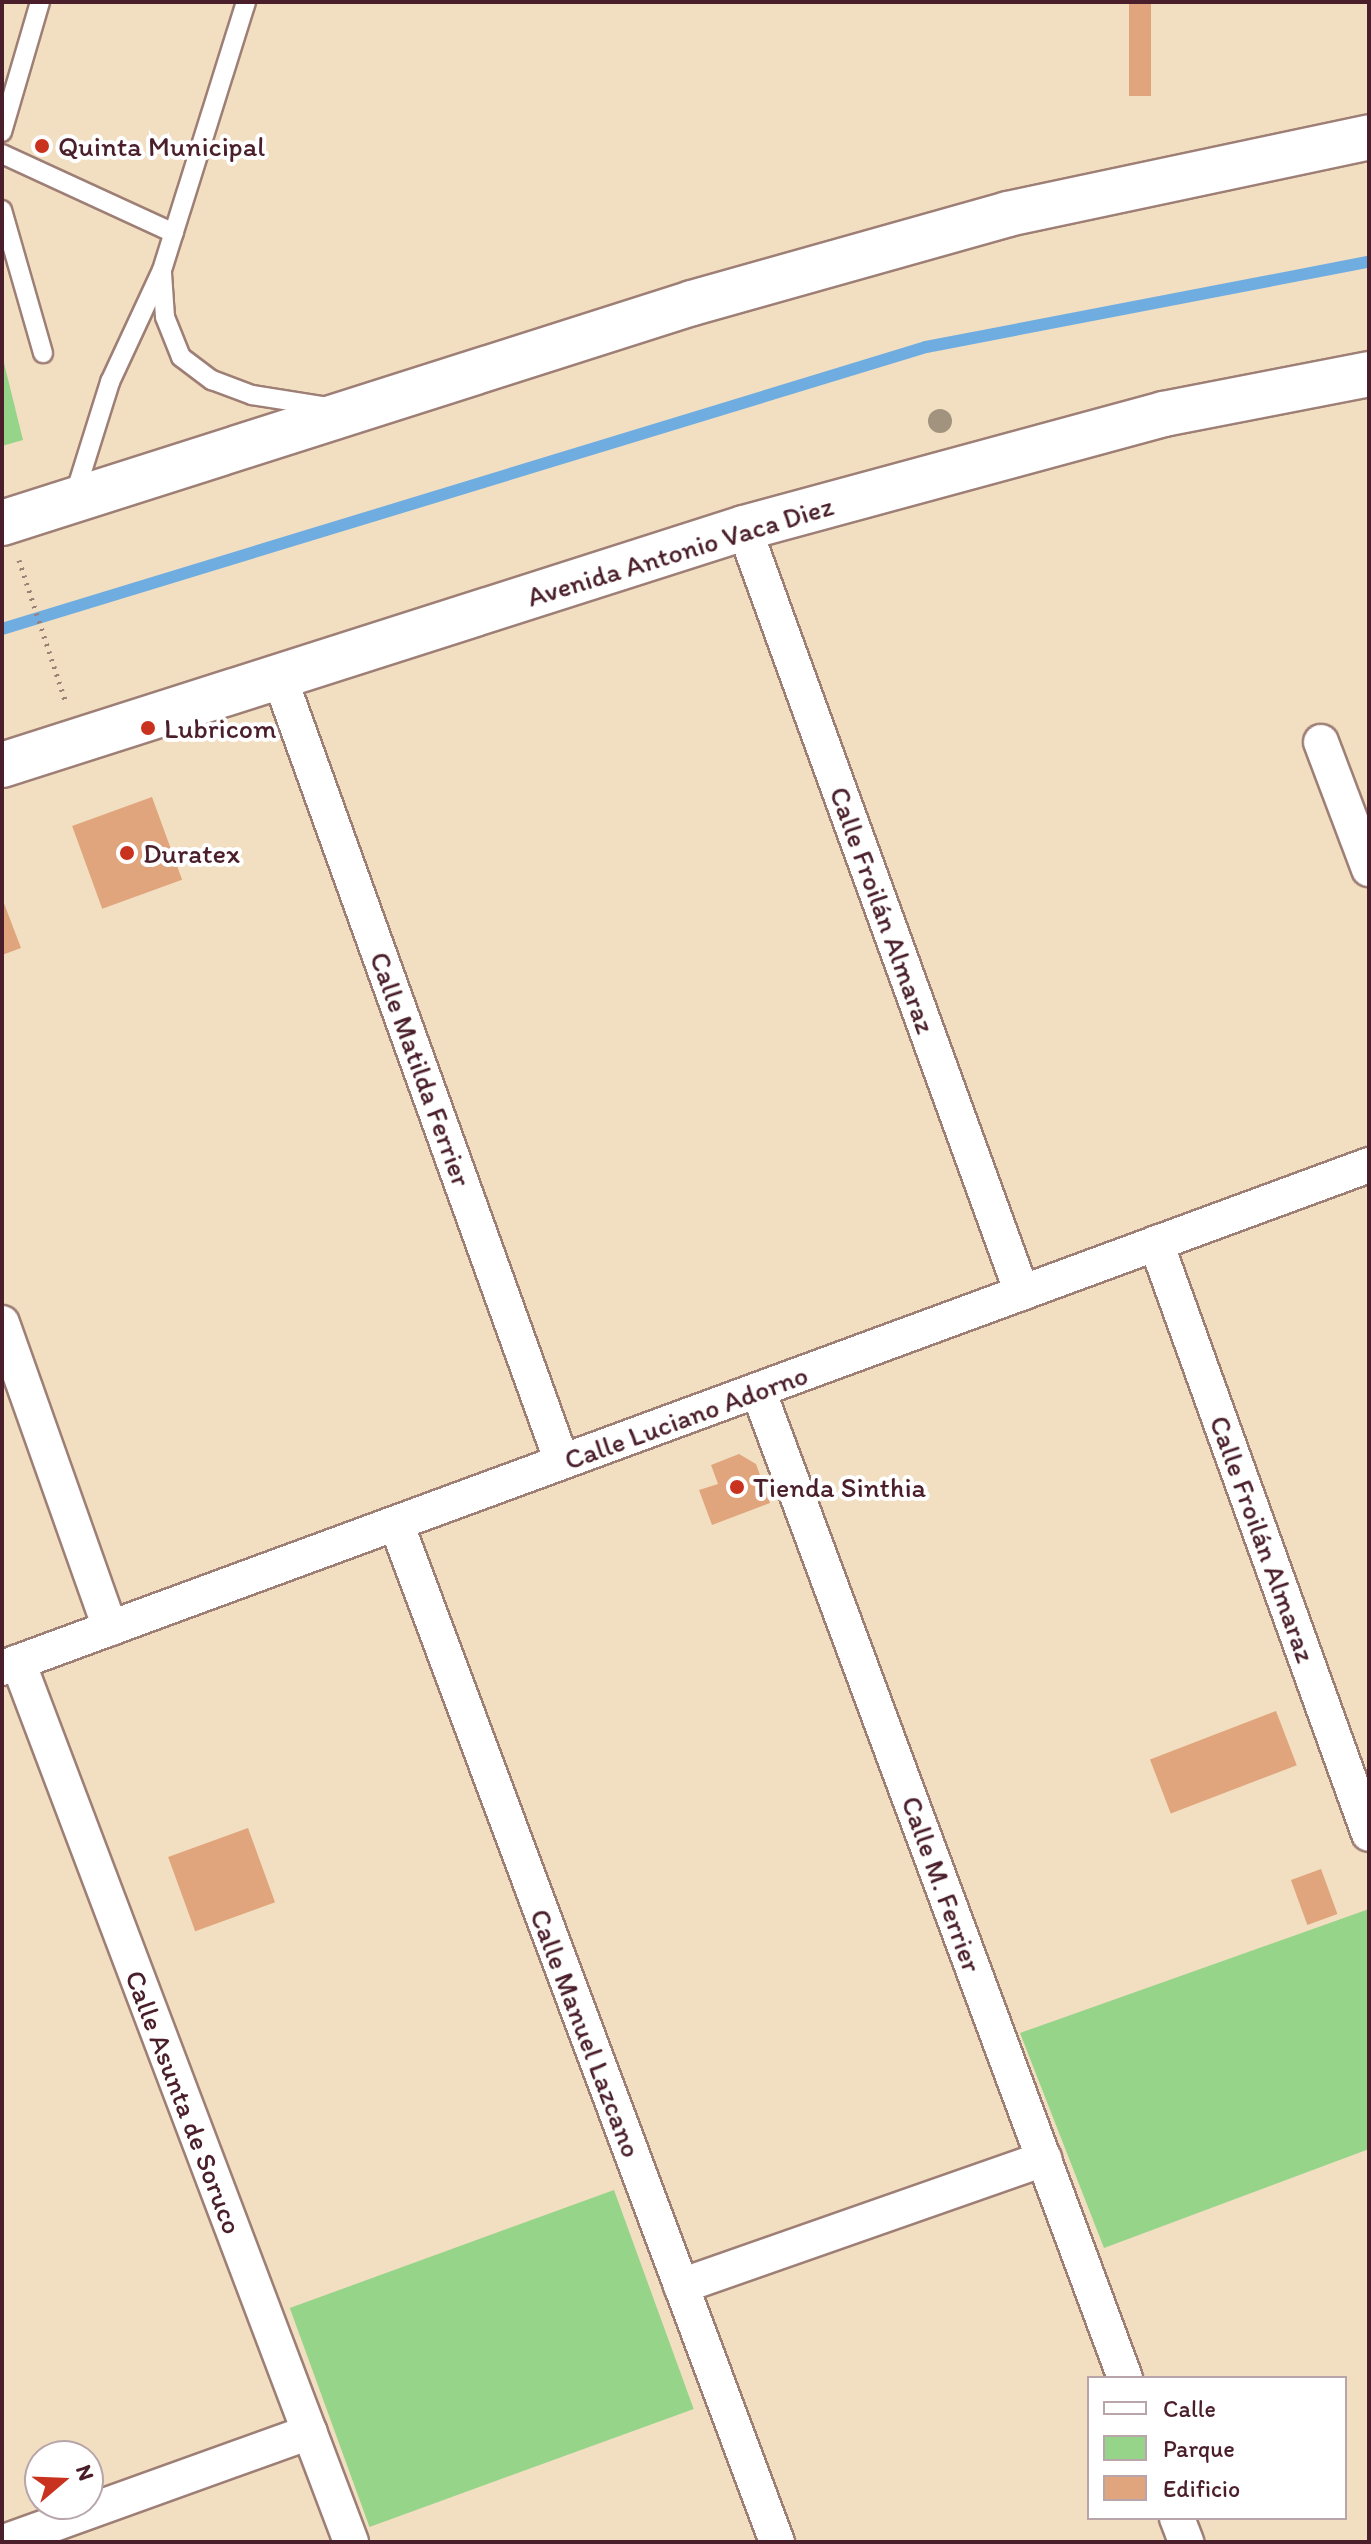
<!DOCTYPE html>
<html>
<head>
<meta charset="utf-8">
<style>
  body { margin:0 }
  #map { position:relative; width:1371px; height:2544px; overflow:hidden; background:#f2dfc1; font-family:Itim,sans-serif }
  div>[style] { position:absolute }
  .green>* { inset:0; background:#96d48a; transform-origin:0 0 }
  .stream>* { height:12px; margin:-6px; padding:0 6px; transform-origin:6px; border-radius:6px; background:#6fade1 }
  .building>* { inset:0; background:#e0a57c; transform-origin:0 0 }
  .path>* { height:5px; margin-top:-2.5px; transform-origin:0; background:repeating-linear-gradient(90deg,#9e7f76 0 2px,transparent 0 8px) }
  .roads { filter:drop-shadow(2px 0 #9e7f76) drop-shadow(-2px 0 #9e7f76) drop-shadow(0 2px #9e7f76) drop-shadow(0 -2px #9e7f76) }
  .lane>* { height:18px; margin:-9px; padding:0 9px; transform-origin:9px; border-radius:9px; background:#fff }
  .street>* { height:34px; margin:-17px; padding:0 17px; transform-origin:17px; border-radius:17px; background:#fff }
  .highway>* { height:44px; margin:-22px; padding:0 22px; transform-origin:22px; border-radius:22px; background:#fff }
  .trees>* { width:24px; height:24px; margin:-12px; border-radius:50%; background:#a2937e }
  .dots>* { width:22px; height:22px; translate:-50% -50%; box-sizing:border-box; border:4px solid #fff; border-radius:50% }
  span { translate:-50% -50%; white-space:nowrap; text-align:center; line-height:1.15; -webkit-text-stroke:8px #fff; paint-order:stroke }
  .poi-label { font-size:28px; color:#4a1f2b }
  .left { translate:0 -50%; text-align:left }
  .street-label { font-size:28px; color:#4a1f2b }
  .frame { position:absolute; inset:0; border:4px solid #4a1f2b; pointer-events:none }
  .legend { position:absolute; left:1087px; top:2376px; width:260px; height:144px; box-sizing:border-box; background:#fff; border:2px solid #b7a5aa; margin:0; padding:10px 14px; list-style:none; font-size:24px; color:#4a1f2b }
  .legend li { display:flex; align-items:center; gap:16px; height:40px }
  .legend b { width:40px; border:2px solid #b7a5aa }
  .north { position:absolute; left:24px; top:2440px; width:80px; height:80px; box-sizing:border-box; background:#fff; border:2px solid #b7a5aa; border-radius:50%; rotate:71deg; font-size:22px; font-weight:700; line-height:32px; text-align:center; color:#4a1f2b }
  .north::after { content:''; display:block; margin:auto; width:28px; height:36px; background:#c8321e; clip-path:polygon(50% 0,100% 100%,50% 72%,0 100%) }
</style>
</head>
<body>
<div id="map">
  <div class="green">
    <div style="clip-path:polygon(2px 355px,23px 440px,2px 446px)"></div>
    <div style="clip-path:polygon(1369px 1909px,1369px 2149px,1104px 2248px,1020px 2033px)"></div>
    <div style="left:614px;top:2190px;width:233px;height:345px;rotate:70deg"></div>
  </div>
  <div class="stream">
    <div style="left:2px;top:629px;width:966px;rotate:-16.97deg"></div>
    <div style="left:926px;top:347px;width:451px;rotate:-10.9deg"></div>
  </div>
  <div class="building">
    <div style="left:1129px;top:2px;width:22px;height:94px"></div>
    <div style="left:152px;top:797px;width:88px;height:85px;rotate:70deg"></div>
    <div style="clip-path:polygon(2px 898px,21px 948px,2px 955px)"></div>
    <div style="clip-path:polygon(739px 1454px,756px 1464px,770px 1503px,712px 1525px,699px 1490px,718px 1484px,711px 1465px)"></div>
    <div style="left:1276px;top:1711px;width:58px;height:135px;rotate:69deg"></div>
    <div style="left:248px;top:1828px;width:79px;height:85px;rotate:70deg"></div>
    <div style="left:1321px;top:1869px;width:48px;height:32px;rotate:70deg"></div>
  </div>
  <div class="path">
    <div style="left:19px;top:560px;width:151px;rotate:71.8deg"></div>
  </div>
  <div class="roads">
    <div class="lane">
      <div style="left:2px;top:132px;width:135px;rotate:-73.7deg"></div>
      <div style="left:2px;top:154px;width:189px;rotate:24.7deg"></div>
      <div style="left:2px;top:210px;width:149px;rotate:74deg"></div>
      <div style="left:162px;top:273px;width:44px;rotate:86.1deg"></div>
      <div style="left:165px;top:317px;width:43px;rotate:68.2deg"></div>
      <div style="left:181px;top:357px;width:39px;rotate:37deg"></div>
      <div style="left:212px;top:380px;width:43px;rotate:20.6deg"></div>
      <div style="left:252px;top:395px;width:78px;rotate:8.9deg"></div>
      <div style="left:74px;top:497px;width:121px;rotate:-72.6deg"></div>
      <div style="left:110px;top:382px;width:123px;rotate:-65.1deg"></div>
      <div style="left:162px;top:270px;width:281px;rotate:-72.6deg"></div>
    </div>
    <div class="street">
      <div style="left:744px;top:528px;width:814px;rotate:70.03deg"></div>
      <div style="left:279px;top:676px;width:835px;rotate:70.2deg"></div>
      <div style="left:1321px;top:742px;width:136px;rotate:69.3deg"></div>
      <div style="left:1156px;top:1243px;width:628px;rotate:70.18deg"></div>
      <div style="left:2px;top:1323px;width:324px;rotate:70.5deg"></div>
      <div style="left:758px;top:1390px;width:1054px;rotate:69.62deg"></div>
      <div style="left:396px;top:1523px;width:1088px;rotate:69.5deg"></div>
      <div style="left:18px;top:1662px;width:941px;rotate:69.27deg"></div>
      <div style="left:2px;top:1668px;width:1457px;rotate:-20.2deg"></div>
      <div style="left:681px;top:2286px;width:385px;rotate:-19.3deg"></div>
      <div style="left:1177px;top:2518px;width:26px;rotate:69deg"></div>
      <div style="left:4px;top:2542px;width:325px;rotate:-19.8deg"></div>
    </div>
    <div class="highway">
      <div style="left:2px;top:523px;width:724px;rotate:-17.68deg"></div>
      <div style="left:692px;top:303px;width:328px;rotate:-15.7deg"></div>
      <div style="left:1008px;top:214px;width:369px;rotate:-12deg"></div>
      <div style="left:2px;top:765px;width:779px;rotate:-17.71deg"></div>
      <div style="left:744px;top:528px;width:435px;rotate:-15.2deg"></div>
      <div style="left:1164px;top:414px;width:209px;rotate:-11deg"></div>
    </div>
  </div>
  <div class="trees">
    <div style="left:940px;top:421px"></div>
  </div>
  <div class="dots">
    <div style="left:42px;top:146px;background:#c8321e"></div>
    <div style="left:148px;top:728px;background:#c8321e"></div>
    <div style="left:127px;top:853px;background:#c8321e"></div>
    <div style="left:737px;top:1487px;background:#c8321e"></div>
  </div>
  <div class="poi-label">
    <span class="left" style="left:58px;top:146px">Quinta Municipal</span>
    <span class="left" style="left:164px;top:728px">Lubricom</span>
    <span class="left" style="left:143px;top:853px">Duratex</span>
    <span class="left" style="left:753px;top:1487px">Tienda Sinthia</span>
  </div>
  <div class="street-label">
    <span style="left:680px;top:551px;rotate:-17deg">Avenida Antonio Vaca Diez</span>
    <span style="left:883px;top:910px;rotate:70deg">Calle Froilán Almaraz</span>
    <span style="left:421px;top:1069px;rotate:70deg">Calle Matilda Ferrier</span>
    <span style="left:686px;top:1417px;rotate:-20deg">Calle Luciano Adorno</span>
    <span style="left:1263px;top:1539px;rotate:70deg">Calle Froilán Almaraz</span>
    <span style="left:942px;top:1884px;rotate:70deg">Calle M. Ferrier</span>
    <span style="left:586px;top:2033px;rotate:69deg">Calle Manuel Lazcano</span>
    <span style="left:184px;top:2102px;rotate:69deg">Calle Asunta de Soruco</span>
  </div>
  <div class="frame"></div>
  <ul class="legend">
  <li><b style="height:10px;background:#fff"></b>Calle</li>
  <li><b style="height:22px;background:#96d48a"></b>Parque</li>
  <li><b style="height:22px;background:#e0a57c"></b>Edificio</li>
  </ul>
  <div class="north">N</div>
</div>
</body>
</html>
